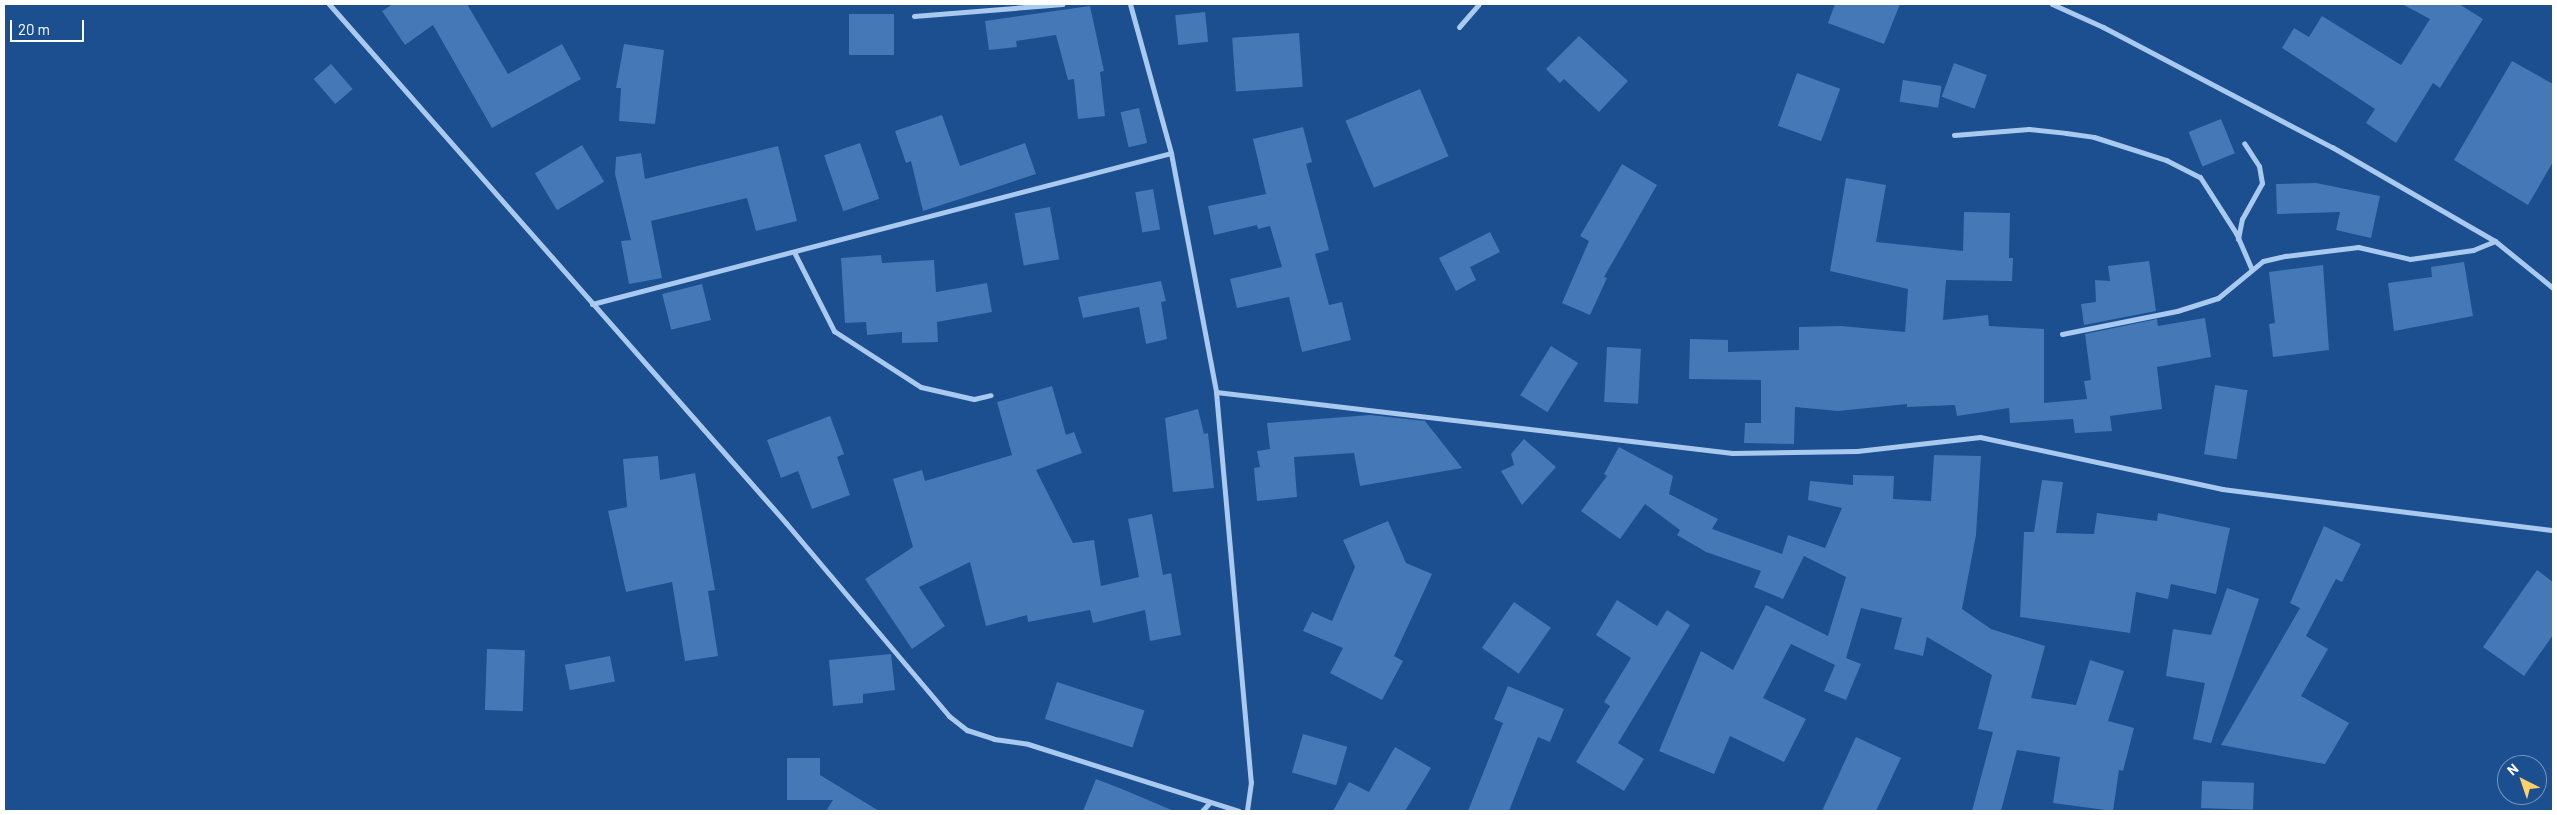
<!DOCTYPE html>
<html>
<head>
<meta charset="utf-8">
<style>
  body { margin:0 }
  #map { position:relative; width:2557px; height:815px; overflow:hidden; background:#1b4f8f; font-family:Barlow,sans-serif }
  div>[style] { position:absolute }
  .building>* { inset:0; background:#4478b7; transform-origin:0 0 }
  .street>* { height:5px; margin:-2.5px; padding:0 2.5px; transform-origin:2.5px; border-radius:2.5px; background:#a9c9ee }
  span { translate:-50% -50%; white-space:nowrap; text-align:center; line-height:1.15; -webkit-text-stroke:4px #1b4f8f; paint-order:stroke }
  .frame { position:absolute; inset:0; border:5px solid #fff; pointer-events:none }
  .north { position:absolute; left:2497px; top:755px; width:50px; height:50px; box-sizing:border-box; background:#1b4f8f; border:1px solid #7695bc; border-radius:50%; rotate:319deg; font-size:14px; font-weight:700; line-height:20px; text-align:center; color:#fff }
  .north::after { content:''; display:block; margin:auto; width:18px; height:22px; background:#ffd166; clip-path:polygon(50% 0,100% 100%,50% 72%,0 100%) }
  .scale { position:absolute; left:10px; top:20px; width:74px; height:22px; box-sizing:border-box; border:2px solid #fff; border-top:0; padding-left:6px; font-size:15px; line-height:18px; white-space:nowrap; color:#fff; -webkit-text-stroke:4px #1b4f8f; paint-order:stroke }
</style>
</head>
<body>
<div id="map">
  <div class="building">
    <div style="clip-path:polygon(393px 4px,467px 4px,508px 74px,562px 44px,581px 79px,492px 128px,433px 25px,405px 45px,382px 11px)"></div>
    <div style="clip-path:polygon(1835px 4px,1900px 4px,1884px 44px,1828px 23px)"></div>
    <div style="clip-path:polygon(2402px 4px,2459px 4px,2483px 19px,2440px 88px,2433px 83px,2396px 143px,2366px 123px,2375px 109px,2282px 48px,2294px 28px,2309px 37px,2322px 16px,2401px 65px,2430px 19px)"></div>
    <div style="clip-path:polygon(1090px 6px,1104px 71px,1100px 72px,1105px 116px,1078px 119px,1074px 79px,1068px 80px,1056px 35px,1016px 41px,1017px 47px,989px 50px,985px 21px)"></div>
    <div style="left:1205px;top:12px;width:30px;height:30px;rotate:84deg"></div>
    <div style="left:849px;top:14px;width:45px;height:41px"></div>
    <div style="left:1299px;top:33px;width:54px;height:67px;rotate:86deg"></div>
    <div style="clip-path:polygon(1579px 36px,1628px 81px,1599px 112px,1564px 79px,1560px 83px,1546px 69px)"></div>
    <div style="clip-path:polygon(624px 44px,664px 50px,655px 124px,619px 121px,621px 88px,616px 88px)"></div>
    <div style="clip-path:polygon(2512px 61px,2553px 84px,2553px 162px,2528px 205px,2454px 160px)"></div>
    <div style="left:1954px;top:63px;width:35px;height:36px;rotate:20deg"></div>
    <div style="left:331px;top:64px;width:33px;height:23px;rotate:49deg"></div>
    <div style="left:1797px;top:73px;width:46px;height:56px;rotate:20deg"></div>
    <div style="left:1903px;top:80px;width:39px;height:22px;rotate:9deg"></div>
    <div style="left:1420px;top:89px;width:73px;height:81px;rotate:67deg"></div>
    <div style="left:1139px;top:108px;width:36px;height:19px;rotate:77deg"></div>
    <div style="clip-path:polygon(942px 115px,960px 166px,1025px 143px,1036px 174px,923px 211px,911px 161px,906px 163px,895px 131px)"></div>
    <div style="left:2221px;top:119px;width:37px;height:35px;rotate:68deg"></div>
    <div style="clip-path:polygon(1303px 127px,1312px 162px,1306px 164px,1329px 250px,1315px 254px,1329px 305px,1342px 302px,1351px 340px,1302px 352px,1289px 297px,1237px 308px,1230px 279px,1282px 267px,1270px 226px,1258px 229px,1257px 225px,1214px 235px,1208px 206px,1266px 194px,1253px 139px)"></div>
    <div style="left:860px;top:143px;width:59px;height:38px;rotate:71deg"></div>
    <div style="left:582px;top:145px;width:43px;height:55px;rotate:59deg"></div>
    <div style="clip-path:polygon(778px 146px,797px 221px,756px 231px,747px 198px,651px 221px,662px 278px,629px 284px,621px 241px,631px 240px,615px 174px,616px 157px,641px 153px,645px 179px)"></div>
    <div style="clip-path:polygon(1622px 164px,1657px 185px,1604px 277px,1607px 278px,1590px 315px,1562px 303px,1589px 241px,1580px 236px)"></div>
    <div style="clip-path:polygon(1846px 178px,1886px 185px,1876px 242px,1963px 251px,1964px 212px,2010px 213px,2009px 258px,2013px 258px,2012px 281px,1946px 280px,1943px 320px,1988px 315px,1989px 326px,2044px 329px,2044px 403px,2087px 399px,2084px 381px,2091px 380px,2085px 334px,2157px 319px,2158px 326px,2205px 318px,2211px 357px,2157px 367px,2162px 409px,2110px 416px,2112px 431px,2075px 433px,2073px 419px,2010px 423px,2009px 408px,1957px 416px,1955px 405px,1907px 407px,1907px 404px,1838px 411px,1795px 407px,1794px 444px,1744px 443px,1745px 423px,1761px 423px,1761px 380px,1689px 379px,1690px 339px,1728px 340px,1728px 352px,1799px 350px,1799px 327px,1841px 326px,1905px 332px,1908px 289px,1830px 271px)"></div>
    <div style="clip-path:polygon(2316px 183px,2380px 196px,2371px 238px,2336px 230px,2340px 212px,2277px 214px,2276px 184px)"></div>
    <div style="left:1153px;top:189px;width:41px;height:18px;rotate:80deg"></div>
    <div style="left:1050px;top:207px;width:53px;height:36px;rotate:80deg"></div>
    <div style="clip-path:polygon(1490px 232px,1500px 252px,1470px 267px,1476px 280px,1456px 291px,1439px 258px)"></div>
    <div style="clip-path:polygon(881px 255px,882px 263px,934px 260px,936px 292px,987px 283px,992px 312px,937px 322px,938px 342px,902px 343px,902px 332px,867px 335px,866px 322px,845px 323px,841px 258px)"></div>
    <div style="clip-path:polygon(2149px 261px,2156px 311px,2084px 325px,2081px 304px,2096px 302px,2095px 280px,2110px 281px,2108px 266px)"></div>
    <div style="clip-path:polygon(2464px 262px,2473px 316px,2394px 331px,2388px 283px,2432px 277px,2431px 267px)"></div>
    <div style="clip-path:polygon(2323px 265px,2329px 350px,2273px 357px,2269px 324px,2275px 323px,2269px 272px)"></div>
    <div style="clip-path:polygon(1161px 281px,1166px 301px,1161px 302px,1167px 339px,1146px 344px,1139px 307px,1083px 318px,1078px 297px)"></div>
    <div style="left:702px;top:284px;width:37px;height:41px;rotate:76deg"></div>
    <div style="left:1551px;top:346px;width:32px;height:58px;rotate:32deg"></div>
    <div style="left:1607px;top:347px;width:34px;height:55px;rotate:3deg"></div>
    <div style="left:2215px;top:385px;width:33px;height:70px;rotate:9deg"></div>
    <div style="clip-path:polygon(1052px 386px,1066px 435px,1074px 432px,1082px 453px,1036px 470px,1073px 543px,1094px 540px,1101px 586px,1139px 577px,1128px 519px,1152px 514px,1163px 575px,1171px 573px,1181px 635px,1150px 641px,1145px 610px,1093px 623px,1090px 610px,1028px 622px,1027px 615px,986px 626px,970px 562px,919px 587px,945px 626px,912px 649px,865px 579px,913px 547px,893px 479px,922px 470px,925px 481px,1012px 455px,997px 402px)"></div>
    <div style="clip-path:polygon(1198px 409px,1204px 434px,1208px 433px,1214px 488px,1173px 492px,1165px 418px)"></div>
    <div style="clip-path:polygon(1370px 415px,1425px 421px,1462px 468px,1360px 486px,1354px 453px,1294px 457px,1297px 497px,1257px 501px,1254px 468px,1260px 467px,1257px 451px,1270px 449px,1267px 423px)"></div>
    <div style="clip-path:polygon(830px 416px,844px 454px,837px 457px,850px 495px,812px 509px,798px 471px,781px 478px,767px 440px)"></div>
    <div style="clip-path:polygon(1524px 439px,1556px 467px,1522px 505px,1501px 471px,1514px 465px,1511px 454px)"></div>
    <div style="clip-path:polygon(1619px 447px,1673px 476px,1669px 494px,1718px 519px,1712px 529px,1782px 554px,1788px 535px,1825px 548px,1842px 508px,1808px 500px,1810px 481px,1853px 485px,1853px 475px,1894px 476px,1893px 499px,1931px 501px,1934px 455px,1981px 456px,1976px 535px,1962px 609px,1991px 629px,2045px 646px,2031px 698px,2076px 705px,2090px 660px,2124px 671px,2108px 721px,2134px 728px,2123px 771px,2119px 770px,2113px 811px,2053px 803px,2060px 757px,2017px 750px,2001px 811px,1972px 811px,1993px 732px,1978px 729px,1992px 675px,1927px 637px,1923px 656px,1894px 649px,1902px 618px,1861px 608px,1846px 658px,1861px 664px,1846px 700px,1824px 691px,1835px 665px,1791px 644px,1763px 698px,1806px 719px,1784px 762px,1730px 736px,1714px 774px,1659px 751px,1701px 651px,1733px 670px,1766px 605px,1828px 636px,1846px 577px,1804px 556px,1783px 599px,1754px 587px,1761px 571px,1706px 552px,1677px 535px,1680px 530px,1645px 504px,1620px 539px,1581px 511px,1607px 476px,1604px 474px)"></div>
    <div style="clip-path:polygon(658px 456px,660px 480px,695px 473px,715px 590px,708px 591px,718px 656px,685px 661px,672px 582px,626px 592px,608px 511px,627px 507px,623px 459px)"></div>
    <div style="clip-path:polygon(2042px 480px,2063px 482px,2056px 533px,2094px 534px,2097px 513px,2157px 521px,2158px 513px,2230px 528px,2216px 594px,2171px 584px,2168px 599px,2136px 592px,2130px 633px,2020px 617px,2024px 532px,2034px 532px)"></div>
    <div style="clip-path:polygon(1388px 521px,1406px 563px,1432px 574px,1394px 656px,1403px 661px,1382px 700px,1330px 673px,1343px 648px,1303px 631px,1312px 612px,1332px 621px,1355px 567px,1343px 540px)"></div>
    <div style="clip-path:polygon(2324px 526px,2361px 544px,2342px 582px,2336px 579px,2306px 636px,2328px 649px,2301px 696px,2349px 723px,2325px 764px,2221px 745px,2300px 608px,2290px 603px)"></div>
    <div style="clip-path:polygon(2537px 570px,2553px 582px,2553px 635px,2524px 676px,2483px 647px)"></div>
    <div style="clip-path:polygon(2227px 588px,2259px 599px,2211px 743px,2193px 739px,2205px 683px,2166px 676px,2173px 629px,2211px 635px)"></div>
    <div style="clip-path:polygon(1617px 600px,1657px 626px,1667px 610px,1690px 625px,1618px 743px,1644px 759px,1624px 791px,1576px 762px,1610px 706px,1604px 702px,1631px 658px,1596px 635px)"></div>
    <div style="left:1514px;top:602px;width:45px;height:56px;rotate:35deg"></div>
    <div style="left:487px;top:649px;width:38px;height:61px;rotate:2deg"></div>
    <div style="clip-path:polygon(891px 654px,895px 690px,863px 694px,863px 703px,833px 706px,829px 660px)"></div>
    <div style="left:610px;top:656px;width:26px;height:46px;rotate:79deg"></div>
    <div style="left:1057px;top:682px;width:92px;height:39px;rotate:18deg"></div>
    <div style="clip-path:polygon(1508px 686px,1564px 709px,1550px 742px,1538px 737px,1509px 811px,1468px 811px,1503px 723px,1494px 719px)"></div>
    <div style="left:1303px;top:734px;width:46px;height:40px;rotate:16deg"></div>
    <div style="clip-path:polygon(1856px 737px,1901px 758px,1876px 811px,1822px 811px)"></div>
    <div style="clip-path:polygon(1395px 747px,1431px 768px,1405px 811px,1333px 811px,1349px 782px,1369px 792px)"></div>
    <div style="clip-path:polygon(787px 758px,820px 758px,820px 775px,879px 811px,826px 811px,833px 800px,787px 800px)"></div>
    <div style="clip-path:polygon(1096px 779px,1122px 789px,1174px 811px,1083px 811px)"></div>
    <div style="left:2202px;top:781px;width:52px;height:27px;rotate:2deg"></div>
  </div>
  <div class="street">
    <div style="left:329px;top:4px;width:692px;rotate:48.63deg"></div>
    <div style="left:786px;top:523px;width:253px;rotate:49.8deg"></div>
    <div style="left:949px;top:716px;width:23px;rotate:38deg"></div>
    <div style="left:967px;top:730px;width:28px;rotate:18deg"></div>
    <div style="left:994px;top:739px;width:34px;rotate:8deg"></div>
    <div style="left:1028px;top:744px;width:221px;rotate:17.6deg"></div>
    <div style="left:1130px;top:4px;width:155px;rotate:74.6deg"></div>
    <div style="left:1171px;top:153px;width:243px;rotate:79.3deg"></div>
    <div style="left:1216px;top:392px;width:392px;rotate:84.9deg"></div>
    <div style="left:1251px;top:782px;width:29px;rotate:98deg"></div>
    <div style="left:2052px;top:4px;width:56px;rotate:24.3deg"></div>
    <div style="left:2103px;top:27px;width:259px;rotate:27.7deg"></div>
    <div style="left:2332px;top:147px;width:188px;rotate:30deg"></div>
    <div style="left:2495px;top:241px;width:75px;rotate:39deg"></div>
    <div style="left:914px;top:16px;width:149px;rotate:-4.6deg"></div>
    <div style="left:1459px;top:27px;width:30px;rotate:-49deg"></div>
    <div style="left:1954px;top:135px;width:75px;rotate:-4.6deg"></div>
    <div style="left:2029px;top:129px;width:37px;rotate:6deg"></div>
    <div style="left:2066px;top:133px;width:28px;rotate:8deg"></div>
    <div style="left:2094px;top:137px;width:76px;rotate:17.7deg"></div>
    <div style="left:2166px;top:160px;width:38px;rotate:27deg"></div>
    <div style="left:2200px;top:177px;width:67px;rotate:57.3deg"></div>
    <div style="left:2236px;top:233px;width:40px;rotate:66.6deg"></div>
    <div style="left:2238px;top:239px;width:20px;rotate:-79deg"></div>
    <div style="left:2242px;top:219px;width:41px;rotate:-60.9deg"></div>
    <div style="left:2262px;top:183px;width:17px;rotate:-100deg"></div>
    <div style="left:2259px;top:166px;width:27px;rotate:-123deg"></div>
    <div style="left:794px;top:252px;width:89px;rotate:63.1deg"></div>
    <div style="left:834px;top:331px;width:103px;rotate:32.8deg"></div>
    <div style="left:921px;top:387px;width:54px;rotate:12.8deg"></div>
    <div style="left:974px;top:399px;width:17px;rotate:-13deg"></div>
    <div style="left:592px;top:304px;width:598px;rotate:-14.62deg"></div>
    <div style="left:2062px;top:334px;width:117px;rotate:-11.3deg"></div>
    <div style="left:2177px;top:311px;width:43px;rotate:-17.6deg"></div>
    <div style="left:2218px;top:298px;width:58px;rotate:-39.4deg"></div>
    <div style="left:2263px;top:261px;width:23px;rotate:-13deg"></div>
    <div style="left:2285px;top:256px;width:74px;rotate:-7deg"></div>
    <div style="left:2358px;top:247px;width:53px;rotate:13deg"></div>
    <div style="left:2410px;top:259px;width:64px;rotate:-8.1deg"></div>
    <div style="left:2473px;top:250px;width:24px;rotate:-22deg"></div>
    <div style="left:1216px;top:392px;width:520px;rotate:6.74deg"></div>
    <div style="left:1732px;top:453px;width:125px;rotate:-0.9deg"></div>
    <div style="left:1857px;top:451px;width:124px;rotate:-6.5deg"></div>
    <div style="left:1980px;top:437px;width:248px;rotate:12.1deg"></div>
    <div style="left:2222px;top:489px;width:334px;rotate:7.1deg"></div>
    <div style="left:1202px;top:811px;width:12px;rotate:-48deg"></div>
  </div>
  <div class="frame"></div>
  <div class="north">N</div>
  <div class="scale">20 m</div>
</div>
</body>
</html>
